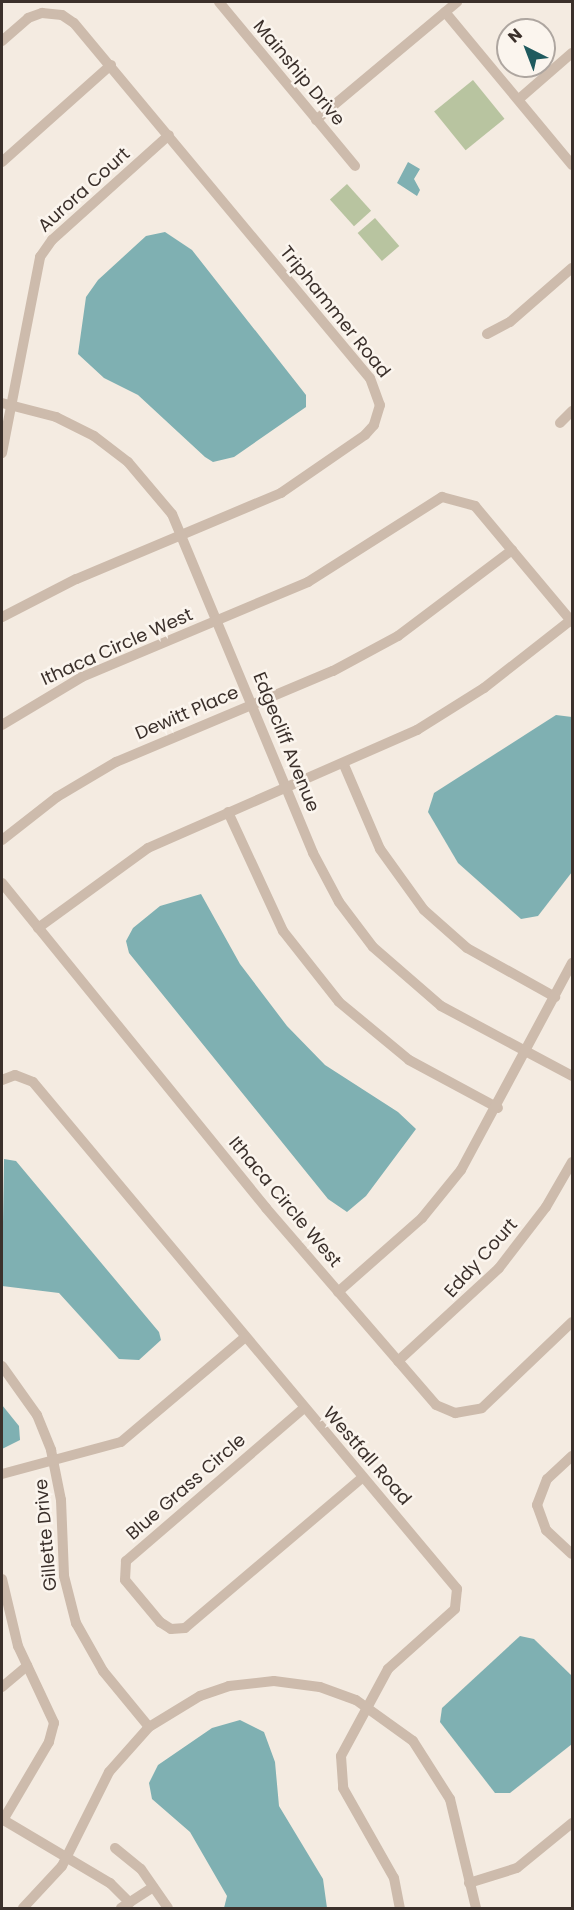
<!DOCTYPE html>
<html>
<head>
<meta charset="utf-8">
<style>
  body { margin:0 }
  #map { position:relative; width:574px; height:1910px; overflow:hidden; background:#f4ebe1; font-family:Poppins,sans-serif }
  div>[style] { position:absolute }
  .green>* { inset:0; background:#b8c4a0; transform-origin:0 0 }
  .water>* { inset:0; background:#7fb0b2 }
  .minor>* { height:10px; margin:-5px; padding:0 5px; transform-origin:5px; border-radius:5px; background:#cdbbac }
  span { translate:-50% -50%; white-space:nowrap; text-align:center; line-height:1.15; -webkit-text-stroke:5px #fbf5ee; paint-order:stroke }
  .street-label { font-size:18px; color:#3b302b }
  .frame { position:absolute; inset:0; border:3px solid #3b302b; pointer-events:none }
  .north { position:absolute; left:496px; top:18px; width:60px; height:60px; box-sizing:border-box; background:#fbf5ee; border:2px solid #aea6a0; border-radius:50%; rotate:318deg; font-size:16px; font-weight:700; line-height:24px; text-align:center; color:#3b302b }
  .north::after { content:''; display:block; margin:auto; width:21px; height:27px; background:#1f5a5e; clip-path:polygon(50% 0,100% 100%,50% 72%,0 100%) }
</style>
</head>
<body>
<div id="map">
  <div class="green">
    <div style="left:473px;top:80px;width:50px;height:50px;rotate:51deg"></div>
    <div style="left:347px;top:184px;width:36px;height:23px;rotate:48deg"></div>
    <div style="left:375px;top:218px;width:37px;height:23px;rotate:49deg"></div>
  </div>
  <div class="water">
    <div style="clip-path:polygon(408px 162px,420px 169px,414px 179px,420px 190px,417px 196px,397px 183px)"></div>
    <div style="clip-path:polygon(165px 232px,192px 250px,306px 395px,306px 407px,234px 457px,213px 462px,205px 457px,138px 395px,104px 378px,78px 354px,86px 297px,98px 280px,146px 236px)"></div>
    <div style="clip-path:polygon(556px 715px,572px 717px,572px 872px,538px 916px,521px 919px,458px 863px,428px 812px,434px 793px)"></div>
    <div style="clip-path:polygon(201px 894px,240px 964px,287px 1026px,325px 1065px,398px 1112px,416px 1129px,366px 1196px,347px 1212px,328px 1199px,129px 953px,126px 941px,133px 928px,160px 906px)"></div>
    <div style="clip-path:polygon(4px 1159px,16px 1161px,159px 1332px,161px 1340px,139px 1360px,119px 1359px,59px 1293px,2px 1286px)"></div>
    <div style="clip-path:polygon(2px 1405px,19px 1426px,20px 1440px,2px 1449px)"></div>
    <div style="clip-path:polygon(520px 1636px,534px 1639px,572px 1676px,572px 1744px,510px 1793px,495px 1793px,440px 1722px,442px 1708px)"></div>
    <div style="clip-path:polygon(240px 1720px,264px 1732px,275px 1762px,279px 1806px,323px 1879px,327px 1908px,224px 1908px,227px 1896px,190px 1832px,152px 1799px,149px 1783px,158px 1765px,212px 1728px)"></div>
  </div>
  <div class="minor">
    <div style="left:219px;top:2px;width:213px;rotate:50.3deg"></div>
    <div style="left:445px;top:12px;width:199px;rotate:50.3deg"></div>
    <div style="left:2px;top:41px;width:35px;rotate:-41deg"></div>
    <div style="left:28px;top:18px;width:15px;rotate:-20deg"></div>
    <div style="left:42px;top:13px;width:20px;rotate:6deg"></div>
    <div style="left:62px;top:15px;width:14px;rotate:34deg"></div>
    <div style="left:74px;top:23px;width:462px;rotate:50.2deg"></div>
    <div style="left:370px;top:378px;width:29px;rotate:70deg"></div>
    <div style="left:380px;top:405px;width:21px;rotate:107deg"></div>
    <div style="left:374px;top:425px;width:13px;rotate:132deg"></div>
    <div style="left:365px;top:435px;width:102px;rotate:145.4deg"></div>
    <div style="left:281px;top:493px;width:222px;rotate:157.2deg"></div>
    <div style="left:76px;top:579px;width:83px;rotate:152.8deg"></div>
    <div style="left:519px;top:99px;width:70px;rotate:-41deg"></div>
    <div style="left:316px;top:120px;width:184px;rotate:-39.9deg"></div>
    <div style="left:2px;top:162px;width:146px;rotate:-41.7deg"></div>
    <div style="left:487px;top:334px;width:26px;rotate:-28deg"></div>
    <div style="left:510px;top:322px;width:82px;rotate:-41.1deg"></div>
    <div style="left:2px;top:403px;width:56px;rotate:14.5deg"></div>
    <div style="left:56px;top:417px;width:42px;rotate:26.6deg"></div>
    <div style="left:94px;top:436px;width:43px;rotate:37.4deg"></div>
    <div style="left:128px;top:462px;width:68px;rotate:49.8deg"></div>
    <div style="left:172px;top:514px;width:367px;rotate:67.4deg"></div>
    <div style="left:313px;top:853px;width:55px;rotate:62deg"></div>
    <div style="left:339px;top:902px;width:56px;rotate:52.9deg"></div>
    <div style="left:373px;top:947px;width:90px;rotate:40.9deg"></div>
    <div style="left:441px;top:1006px;width:149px;rotate:28.1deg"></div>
    <div style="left:560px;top:423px;width:17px;rotate:-45deg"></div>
    <div style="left:2px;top:453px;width:200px;rotate:-79deg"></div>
    <div style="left:40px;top:257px;width:21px;rotate:-55deg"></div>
    <div style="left:52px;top:240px;width:157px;rotate:-41.9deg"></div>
    <div style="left:2px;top:725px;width:93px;rotate:-31deg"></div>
    <div style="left:82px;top:677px;width:245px;rotate:-22.8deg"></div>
    <div style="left:308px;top:582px;width:159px;rotate:-32.4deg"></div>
    <div style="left:442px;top:497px;width:34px;rotate:15deg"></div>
    <div style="left:475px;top:506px;width:151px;rotate:50.1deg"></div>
    <div style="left:344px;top:765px;width:91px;rotate:66.8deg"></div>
    <div style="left:380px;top:849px;width:75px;rotate:54.2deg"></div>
    <div style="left:424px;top:910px;width:57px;rotate:41.5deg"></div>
    <div style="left:467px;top:948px;width:101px;rotate:29.1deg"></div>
    <div style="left:228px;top:812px;width:131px;rotate:65.2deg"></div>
    <div style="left:283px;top:931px;width:90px;rotate:51.7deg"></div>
    <div style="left:339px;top:1002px;width:91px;rotate:39.6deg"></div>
    <div style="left:409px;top:1060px;width:101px;rotate:28.3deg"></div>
    <div style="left:2px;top:840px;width:70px;rotate:-38deg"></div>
    <div style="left:57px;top:797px;width:69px;rotate:-30.7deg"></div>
    <div style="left:116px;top:762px;width:235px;rotate:-22.8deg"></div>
    <div style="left:333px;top:671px;width:74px;rotate:-28.3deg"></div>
    <div style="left:398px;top:636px;width:143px;rotate:-37deg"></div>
    <div style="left:2px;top:883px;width:419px;rotate:50.9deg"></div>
    <div style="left:266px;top:1208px;width:260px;rotate:49.2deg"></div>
    <div style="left:436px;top:1405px;width:21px;rotate:23deg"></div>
    <div style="left:455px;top:1413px;width:27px;rotate:-10deg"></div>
    <div style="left:482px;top:1408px;width:124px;rotate:-43.7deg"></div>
    <div style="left:38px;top:928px;width:136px;rotate:-36deg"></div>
    <div style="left:148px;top:848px;width:294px;rotate:-23.7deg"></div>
    <div style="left:417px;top:730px;width:79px;rotate:-32.1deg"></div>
    <div style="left:484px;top:688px;width:110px;rotate:-38deg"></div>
    <div style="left:2px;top:1080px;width:14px;rotate:-21deg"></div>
    <div style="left:15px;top:1075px;width:19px;rotate:21deg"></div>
    <div style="left:33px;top:1082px;width:661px;rotate:50.09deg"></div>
    <div style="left:457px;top:1589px;width:20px;rotate:96deg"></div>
    <div style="left:455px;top:1609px;width:90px;rotate:138.2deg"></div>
    <div style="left:388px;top:1669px;width:99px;rotate:118.4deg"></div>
    <div style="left:341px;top:1756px;width:32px;rotate:86deg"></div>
    <div style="left:343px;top:1788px;width:103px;rotate:60.5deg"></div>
    <div style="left:394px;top:1878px;width:31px;rotate:79deg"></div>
    <div style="left:338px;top:1292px;width:112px;rotate:-41.4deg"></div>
    <div style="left:422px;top:1218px;width:62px;rotate:-50.9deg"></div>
    <div style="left:461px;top:1170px;width:235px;rotate:-61.8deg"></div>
    <div style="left:398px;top:1361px;width:137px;rotate:-42.6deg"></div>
    <div style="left:499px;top:1268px;width:77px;rotate:-52.4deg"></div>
    <div style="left:546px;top:1207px;width:52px;rotate:-60deg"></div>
    <div style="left:2px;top:1366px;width:60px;rotate:54.5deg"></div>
    <div style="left:37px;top:1415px;width:38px;rotate:68deg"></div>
    <div style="left:51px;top:1450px;width:51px;rotate:78.7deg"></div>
    <div style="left:61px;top:1500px;width:76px;rotate:87.7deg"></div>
    <div style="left:64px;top:1576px;width:49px;rotate:75.7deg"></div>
    <div style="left:76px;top:1623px;width:55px;rotate:60.6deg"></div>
    <div style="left:103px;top:1671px;width:72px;rotate:50.6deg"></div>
    <div style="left:304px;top:1408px;width:235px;rotate:139.3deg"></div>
    <div style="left:126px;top:1561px;width:19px;rotate:93deg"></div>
    <div style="left:125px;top:1580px;width:55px;rotate:50.2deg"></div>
    <div style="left:160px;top:1622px;width:13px;rotate:32deg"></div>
    <div style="left:171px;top:1629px;width:14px;rotate:-4deg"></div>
    <div style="left:185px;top:1628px;width:233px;rotate:-40.3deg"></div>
    <div style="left:572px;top:1456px;width:34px;rotate:137deg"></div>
    <div style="left:547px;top:1479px;width:28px;rotate:111deg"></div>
    <div style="left:537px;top:1505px;width:27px;rotate:70deg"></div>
    <div style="left:546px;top:1530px;width:35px;rotate:43deg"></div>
    <div style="left:2px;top:1474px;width:123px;rotate:-15.1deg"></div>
    <div style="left:121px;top:1442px;width:161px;rotate:-40.2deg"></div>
    <div style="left:2px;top:1579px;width:69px;rotate:76.6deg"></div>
    <div style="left:18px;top:1646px;width:85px;rotate:64.9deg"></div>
    <div style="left:54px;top:1723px;width:20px;rotate:105deg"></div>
    <div style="left:49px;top:1742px;width:91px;rotate:120.5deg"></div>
    <div style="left:2px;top:1687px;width:33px;rotate:-40deg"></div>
    <div style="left:2px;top:1819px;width:126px;rotate:30.7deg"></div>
    <div style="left:110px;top:1883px;width:28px;rotate:45deg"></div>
    <div style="left:115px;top:1848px;width:33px;rotate:39deg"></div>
    <div style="left:141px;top:1869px;width:47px;rotate:55.3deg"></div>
    <div style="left:469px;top:1883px;width:50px;rotate:-17.4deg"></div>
    <div style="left:517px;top:1868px;width:71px;rotate:-39.3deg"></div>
    <div style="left:23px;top:1908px;width:57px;rotate:-47.1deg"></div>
    <div style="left:62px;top:1866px;width:105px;rotate:-63.4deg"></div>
    <div style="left:109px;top:1772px;width:60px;rotate:-48.4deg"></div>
    <div style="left:149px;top:1727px;width:60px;rotate:-31.3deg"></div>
    <div style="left:200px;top:1696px;width:31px;rotate:-19deg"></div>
    <div style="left:229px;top:1686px;width:45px;rotate:-6.3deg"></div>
    <div style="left:274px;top:1681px;width:46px;rotate:7.4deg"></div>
    <div style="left:320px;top:1687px;width:38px;rotate:20deg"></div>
    <div style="left:356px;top:1700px;width:70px;rotate:35.7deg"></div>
    <div style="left:413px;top:1741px;width:69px;rotate:57.5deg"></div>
    <div style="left:450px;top:1799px;width:112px;rotate:76.6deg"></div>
    <div style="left:121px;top:1908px;width:38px;rotate:-33deg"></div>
  </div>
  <div class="street-label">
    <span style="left:299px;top:73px;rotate:50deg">Mainship Drive</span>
    <span style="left:84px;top:190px;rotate:-42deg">Aurora Court</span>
    <span style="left:335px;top:312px;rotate:51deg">Triphammer Road</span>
    <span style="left:117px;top:647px;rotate:-24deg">Ithaca Circle West</span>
    <span style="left:187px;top:713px;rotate:-23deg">Dewitt Place</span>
    <span style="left:286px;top:742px;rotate:68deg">Edgecliff Avenue</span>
    <span style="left:285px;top:1202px;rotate:50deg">Ithaca Circle West</span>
    <span style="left:481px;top:1258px;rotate:-48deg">Eddy Court</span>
    <span style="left:367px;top:1456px;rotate:49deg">Westfall Road</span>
    <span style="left:186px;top:1487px;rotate:-41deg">Blue Grass Circle</span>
    <span style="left:46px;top:1535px;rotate:-95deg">Gillette Drive</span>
  </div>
  <div class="frame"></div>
  <div class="north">N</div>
</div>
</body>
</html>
